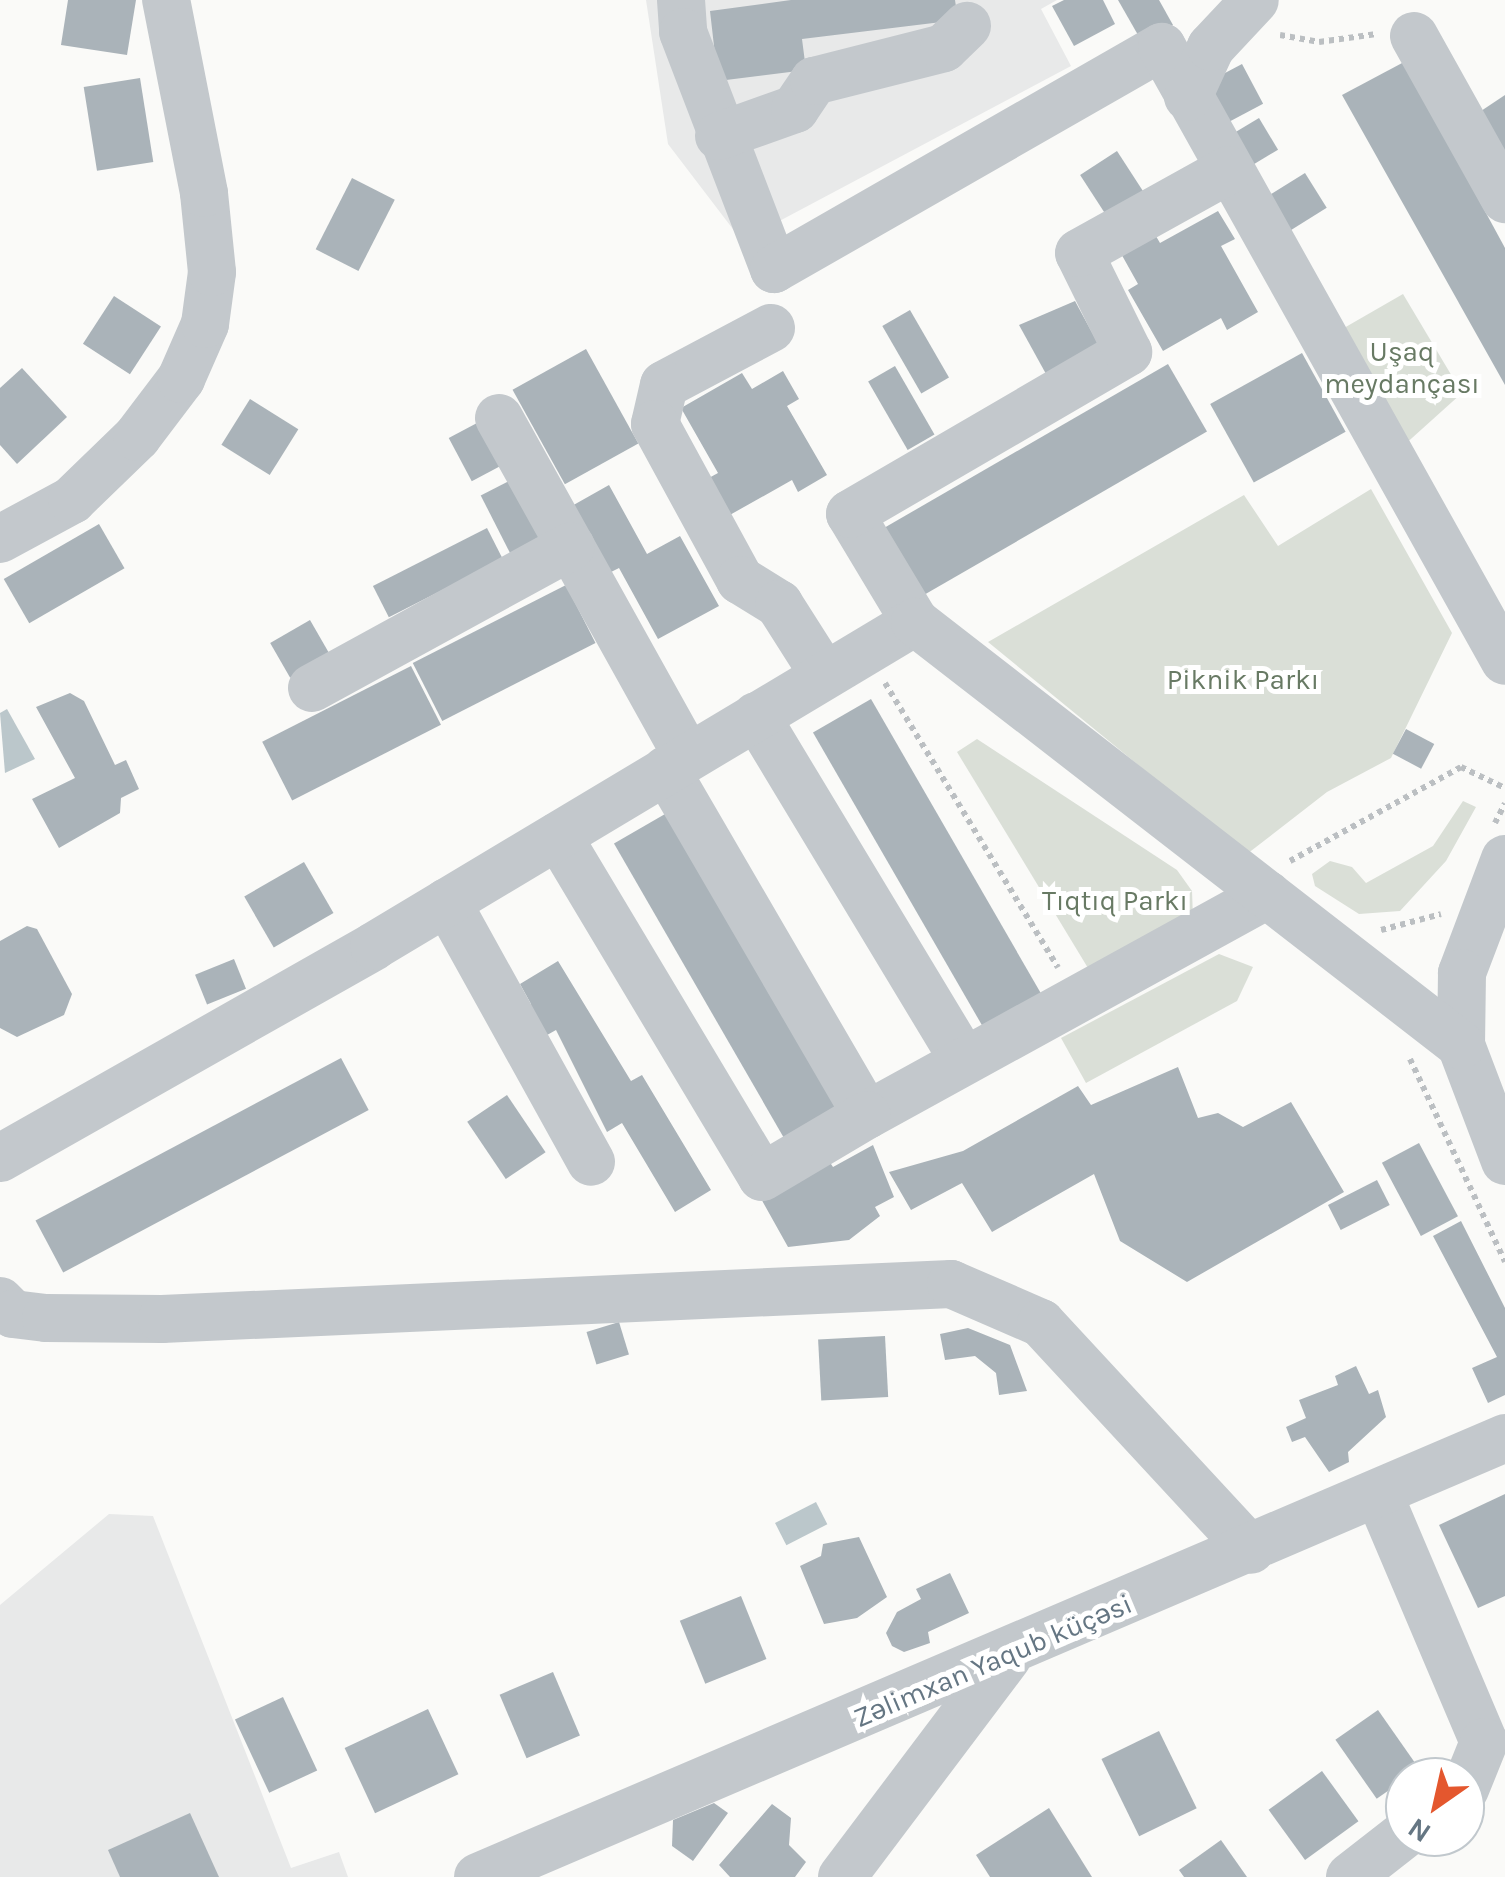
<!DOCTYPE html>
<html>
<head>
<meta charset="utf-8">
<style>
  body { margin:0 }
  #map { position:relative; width:1505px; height:1877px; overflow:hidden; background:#fafaf8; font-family:Karla,sans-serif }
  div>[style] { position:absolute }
  .built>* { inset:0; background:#e8e9e9 }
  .green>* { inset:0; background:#dadfd7 }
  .water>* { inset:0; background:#bbc7cb; transform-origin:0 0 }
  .building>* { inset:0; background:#aab3b9; transform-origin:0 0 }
  .path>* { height:6px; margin-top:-3px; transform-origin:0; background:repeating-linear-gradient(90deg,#bbbfc2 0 5px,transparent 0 10px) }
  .minor>* { height:48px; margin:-24px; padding:0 24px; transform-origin:24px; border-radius:24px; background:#c3c8cc }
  span { translate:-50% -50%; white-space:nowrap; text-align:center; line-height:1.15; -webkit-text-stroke:10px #fff; paint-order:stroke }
  .park-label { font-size:28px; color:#687a64 }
  .street-label { font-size:28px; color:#657683 }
  .north { position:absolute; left:1385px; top:1757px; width:100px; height:100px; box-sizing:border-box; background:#fff; border:2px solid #c1c8cd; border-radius:50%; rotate:214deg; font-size:28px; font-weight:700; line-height:40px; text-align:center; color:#657683 }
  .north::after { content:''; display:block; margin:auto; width:35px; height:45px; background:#e4572e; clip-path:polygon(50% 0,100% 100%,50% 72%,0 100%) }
</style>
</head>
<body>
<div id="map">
  <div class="built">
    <div style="clip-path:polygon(646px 0,1057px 0,1041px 9px,1071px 66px,742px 241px,668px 144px)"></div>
    <div style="clip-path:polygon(109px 1514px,153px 1516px,291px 1868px,339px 1852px,348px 1877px,0 1877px,0 1605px)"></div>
  </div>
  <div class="green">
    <div style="clip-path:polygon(1403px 294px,1462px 393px,1402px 447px,1337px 332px)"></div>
    <div style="clip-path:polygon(1371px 489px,1452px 633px,1391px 758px,1327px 792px,1247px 854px,988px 642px,1244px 495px,1278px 546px)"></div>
    <div style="clip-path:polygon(977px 739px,1177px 870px,1192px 891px,1193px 918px,1091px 973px,957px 752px)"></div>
    <div style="clip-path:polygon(1463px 801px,1476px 807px,1446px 861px,1400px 911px,1359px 914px,1315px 886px,1312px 874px,1330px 861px,1352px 867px,1366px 883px,1433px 846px)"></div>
    <div style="clip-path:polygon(1219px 954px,1253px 967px,1237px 1001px,1086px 1083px,1061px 1038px)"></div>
  </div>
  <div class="water">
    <div style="clip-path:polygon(7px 709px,35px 759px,5px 773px,0 713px)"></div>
    <div style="left:816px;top:1502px;width:25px;height:46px;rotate:63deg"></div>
  </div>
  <div class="building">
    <div style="clip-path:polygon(68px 0,136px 0,127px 55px,61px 45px)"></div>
    <div style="clip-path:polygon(791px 0,955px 0,958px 20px,802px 39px,806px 70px,718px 81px,710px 11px)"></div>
    <div style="clip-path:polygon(1064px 0,1103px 0,1115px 24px,1074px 46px,1052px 6px)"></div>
    <div style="clip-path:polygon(1118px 0,1159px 0,1173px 25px,1142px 42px)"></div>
    <div style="clip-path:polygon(1404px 62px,1505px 248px,1505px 385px,1342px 95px)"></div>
    <div style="left:1242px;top:64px;width:45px;height:47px;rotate:62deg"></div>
    <div style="left:140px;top:78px;width:85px;height:57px;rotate:81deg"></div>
    <div style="clip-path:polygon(1505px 95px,1505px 162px,1475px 115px)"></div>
    <div style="left:1259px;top:118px;width:37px;height:36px;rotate:59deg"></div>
    <div style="left:1117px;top:151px;width:50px;height:44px;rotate:57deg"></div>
    <div style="left:1305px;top:173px;width:41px;height:50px;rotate:58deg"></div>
    <div style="left:352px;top:178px;width:48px;height:80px;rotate:27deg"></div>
    <div style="clip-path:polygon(1218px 211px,1235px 239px,1221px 246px,1258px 312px,1227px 330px,1221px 318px,1163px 351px,1128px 290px,1138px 284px,1119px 250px,1153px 231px,1160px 243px)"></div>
    <div style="left:114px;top:296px;width:56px;height:57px;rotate:33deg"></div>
    <div style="clip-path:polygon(1075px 301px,1102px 351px,1051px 383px,1019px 325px)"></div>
    <div style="left:910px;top:310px;width:78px;height:32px;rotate:60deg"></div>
    <div style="left:586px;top:349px;width:108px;height:84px;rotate:61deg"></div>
    <div style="left:1302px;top:353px;width:90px;height:105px;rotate:61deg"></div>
    <div style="left:1168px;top:364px;width:78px;height:340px;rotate:60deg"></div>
    <div style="left:895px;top:366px;width:79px;height:31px;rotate:60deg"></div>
    <div style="clip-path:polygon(22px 368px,67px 417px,17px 464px,0 445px,0 388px)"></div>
    <div style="clip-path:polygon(783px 371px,799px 399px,787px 406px,827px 475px,798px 492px,792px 480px,728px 516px,707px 479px,718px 473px,681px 408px,742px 373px,752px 389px)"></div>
    <div style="left:250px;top:399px;width:57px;height:54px;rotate:32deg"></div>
    <div style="left:477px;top:423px;width:49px;height:32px;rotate:62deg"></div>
    <div style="left:511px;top:480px;width:72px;height:34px;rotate:63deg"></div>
    <div style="clip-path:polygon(609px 485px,647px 554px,680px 536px,719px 606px,658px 639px,619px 568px,607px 574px,570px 507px)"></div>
    <div style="left:99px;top:524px;width:51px;height:110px;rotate:60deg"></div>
    <div style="left:487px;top:528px;width:35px;height:128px;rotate:63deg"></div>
    <div style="left:566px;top:585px;width:65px;height:172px;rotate:63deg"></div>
    <div style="left:310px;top:620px;width:40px;height:46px;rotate:60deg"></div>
    <div style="left:411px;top:666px;width:66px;height:167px;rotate:63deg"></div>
    <div style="clip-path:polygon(70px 693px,84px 701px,115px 765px,126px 760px,139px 789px,121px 798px,120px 813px,59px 848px,32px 799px,75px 778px,36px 707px)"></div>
    <div style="left:871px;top:699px;width:353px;height:67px;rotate:60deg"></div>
    <div style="left:1406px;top:729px;width:32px;height:28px;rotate:28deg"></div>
    <div style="left:672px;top:810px;width:344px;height:67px;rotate:60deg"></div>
    <div style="left:304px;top:862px;width:59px;height:69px;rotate:60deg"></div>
    <div style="clip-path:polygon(27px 926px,37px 929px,72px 994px,64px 1015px,17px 1037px,0 1028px,0 941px)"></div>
    <div style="left:234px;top:959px;width:32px;height:42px;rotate:68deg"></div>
    <div style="clip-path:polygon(558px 961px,631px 1081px,642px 1075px,711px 1190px,675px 1212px,622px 1123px,607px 1132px,556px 1030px,540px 1039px,525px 1012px,531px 1004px,520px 984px)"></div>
    <div style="left:341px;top:1058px;width:59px;height:346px;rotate:62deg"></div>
    <div style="clip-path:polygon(1178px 1067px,1198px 1118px,1218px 1113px,1243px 1127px,1291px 1102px,1344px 1192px,1187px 1282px,1120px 1241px,1094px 1174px,992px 1232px,962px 1183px,911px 1210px,889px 1172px,963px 1151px,1078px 1086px,1091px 1105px)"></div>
    <div style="left:507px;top:1095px;width:69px;height:48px;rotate:56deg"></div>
    <div style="left:1419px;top:1143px;width:83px;height:42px;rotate:62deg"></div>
    <div style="clip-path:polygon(873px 1145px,894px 1197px,875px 1207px,880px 1216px,849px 1240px,788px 1247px,759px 1195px,827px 1158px,833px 1167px)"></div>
    <div style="left:1377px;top:1180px;width:28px;height:55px;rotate:63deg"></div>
    <div style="clip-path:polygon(1461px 1221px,1505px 1308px,1505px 1395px,1488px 1403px,1472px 1368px,1497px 1357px,1433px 1236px)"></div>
    <div style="left:619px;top:1322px;width:34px;height:34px;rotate:73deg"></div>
    <div style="clip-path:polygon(968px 1328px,1010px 1345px,1027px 1391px,999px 1395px,996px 1373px,975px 1356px,945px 1360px,940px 1334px)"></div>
    <div style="left:885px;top:1336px;width:61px;height:67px;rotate:87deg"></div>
    <div style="clip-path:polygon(1356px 1366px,1369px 1394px,1378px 1390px,1386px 1417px,1348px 1452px,1349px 1462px,1329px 1472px,1305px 1437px,1292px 1442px,1286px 1427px,1306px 1418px,1299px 1400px,1338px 1385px,1335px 1376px)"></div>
    <div style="clip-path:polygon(1505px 1494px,1505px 1596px,1478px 1608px,1439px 1525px)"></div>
    <div style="clip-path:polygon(859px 1537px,887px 1597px,857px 1618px,824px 1624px,800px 1566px,821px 1556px,823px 1544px)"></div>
    <div style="clip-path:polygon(950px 1573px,969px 1613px,928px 1632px,930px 1643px,904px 1652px,892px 1646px,886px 1633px,897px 1612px,921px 1599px,916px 1589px)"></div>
    <div style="left:741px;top:1596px;width:68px;height:66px;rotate:68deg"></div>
    <div style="left:553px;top:1672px;width:69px;height:58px;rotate:67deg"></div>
    <div style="left:283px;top:1697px;width:81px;height:53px;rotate:65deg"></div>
    <div style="left:428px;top:1709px;width:72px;height:92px;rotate:65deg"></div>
    <div style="left:1378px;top:1710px;width:72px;height:52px;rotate:55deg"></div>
    <div style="left:1159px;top:1731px;width:86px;height:64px;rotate:64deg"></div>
    <div style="left:1322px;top:1771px;width:62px;height:66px;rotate:54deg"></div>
    <div style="clip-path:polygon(714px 1803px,728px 1813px,693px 1861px,672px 1846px,673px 1820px)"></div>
    <div style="clip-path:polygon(772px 1804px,791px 1818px,789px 1845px,806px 1862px,795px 1877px,730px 1877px,719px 1865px)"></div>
    <div style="clip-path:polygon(1049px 1808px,1092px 1877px,990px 1877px,976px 1855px)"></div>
    <div style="clip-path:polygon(190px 1813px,219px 1877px,120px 1877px,108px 1850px)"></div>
    <div style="clip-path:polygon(1221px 1840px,1247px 1877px,1184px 1877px,1179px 1870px)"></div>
  </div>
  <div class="path">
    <div style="left:1280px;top:35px;width:40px;rotate:10deg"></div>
    <div style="left:1319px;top:42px;width:58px;rotate:-8deg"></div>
    <div style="left:885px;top:683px;width:333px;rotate:58.7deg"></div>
    <div style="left:1495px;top:823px;width:22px;rotate:-63deg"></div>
    <div style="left:1290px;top:861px;width:195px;rotate:-28.8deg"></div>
    <div style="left:1461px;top:767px;width:49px;rotate:25.5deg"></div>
    <div style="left:1381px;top:930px;width:62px;rotate:-14.9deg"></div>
    <div style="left:1410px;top:1059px;width:224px;rotate:64.9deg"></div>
  </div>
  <div class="minor">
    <div style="left:681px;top:0;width:32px;rotate:86deg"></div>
    <div style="left:683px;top:32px;width:254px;rotate:69deg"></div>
    <div style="left:774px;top:269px;width:447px;rotate:-29.8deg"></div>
    <div style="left:1162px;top:47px;width:703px;rotate:60.81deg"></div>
    <div style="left:1414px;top:36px;width:187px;rotate:60.8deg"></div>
    <div style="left:1188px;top:97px;width:55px;rotate:-65.3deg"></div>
    <div style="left:1211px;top:47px;width:64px;rotate:-46.9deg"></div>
    <div style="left:719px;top:136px;width:81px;rotate:-19.6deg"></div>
    <div style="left:795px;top:109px;width:34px;rotate:-56deg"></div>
    <div style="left:814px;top:81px;width:134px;rotate:-14.2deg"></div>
    <div style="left:944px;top:48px;width:32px;rotate:-44deg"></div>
    <div style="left:771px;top:328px;width:121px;rotate:152deg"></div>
    <div style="left:664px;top:385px;width:40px;rotate:103deg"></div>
    <div style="left:655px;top:424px;width:178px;rotate:61.4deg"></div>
    <div style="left:740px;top:580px;width:46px;rotate:31.6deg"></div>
    <div style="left:779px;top:604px;width:84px;rotate:57.6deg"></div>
    <div style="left:499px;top:418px;width:388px;rotate:60.9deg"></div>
    <div style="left:0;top:539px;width:82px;rotate:-28.4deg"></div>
    <div style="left:72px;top:500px;width:91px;rotate:-44.1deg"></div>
    <div style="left:137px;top:437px;width:73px;rotate:-52.8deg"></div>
    <div style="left:181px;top:379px;width:60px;rotate:-66.4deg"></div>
    <div style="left:205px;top:324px;width:52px;rotate:-82.3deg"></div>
    <div style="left:212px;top:272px;width:79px;rotate:-95.8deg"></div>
    <div style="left:204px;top:193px;width:197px;rotate:-101.1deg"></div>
    <div style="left:915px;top:622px;width:126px;rotate:-121deg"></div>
    <div style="left:850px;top:514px;width:322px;rotate:-30.2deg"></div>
    <div style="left:1128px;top:352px;width:110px;rotate:-116.3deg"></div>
    <div style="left:1079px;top:253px;width:171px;rotate:-29deg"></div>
    <div style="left:312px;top:688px;width:295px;rotate:-28.7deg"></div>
    <div style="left:756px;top:716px;width:401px;rotate:58.9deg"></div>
    <div style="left:666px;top:770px;width:399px;rotate:59.8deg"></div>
    <div style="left:867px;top:1115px;width:457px;rotate:-28.8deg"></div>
    <div style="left:558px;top:836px;width:397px;rotate:59.1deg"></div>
    <div style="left:762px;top:1177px;width:122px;rotate:-30.6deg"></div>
    <div style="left:1505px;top:859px;width:122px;rotate:110.7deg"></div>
    <div style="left:1462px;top:973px;width:72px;rotate:90.8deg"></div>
    <div style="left:1461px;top:1045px;width:124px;rotate:69.2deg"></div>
    <div style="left:447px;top:902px;width:297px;rotate:61deg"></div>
    <div style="left:0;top:1158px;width:430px;rotate:-29.5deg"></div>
    <div style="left:374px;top:946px;width:631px;rotate:-30.92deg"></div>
    <div style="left:915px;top:622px;width:691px;rotate:37.77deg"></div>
    <div style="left:0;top:1301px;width:18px;rotate:45deg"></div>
    <div style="left:13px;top:1314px;width:33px;rotate:7deg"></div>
    <div style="left:46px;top:1318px;width:116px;rotate:0.5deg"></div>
    <div style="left:162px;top:1319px;width:790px;rotate:-2.54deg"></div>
    <div style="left:951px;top:1284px;width:98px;rotate:23.4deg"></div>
    <div style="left:1041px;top:1323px;width:309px;rotate:47.2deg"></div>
    <div style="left:1379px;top:1495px;width:268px;rotate:67deg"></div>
    <div style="left:1484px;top:1742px;width:51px;rotate:112deg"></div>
    <div style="left:478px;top:1877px;width:1117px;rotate:-23.14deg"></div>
    <div style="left:842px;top:1877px;width:274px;rotate:-53deg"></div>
    <div style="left:1350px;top:1877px;width:70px;rotate:-38deg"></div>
  </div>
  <div class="park-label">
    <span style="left:1402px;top:368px">Uşaq<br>meydançası</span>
    <span style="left:1243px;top:680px">Piknik Parkı</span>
    <span style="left:1115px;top:901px">Tıqtıq Parkı</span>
  </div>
  <div class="street-label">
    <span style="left:993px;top:1661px;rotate:-23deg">Zəlimxan Yaqub küçəsi</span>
  </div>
  <div class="north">N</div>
</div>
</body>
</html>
